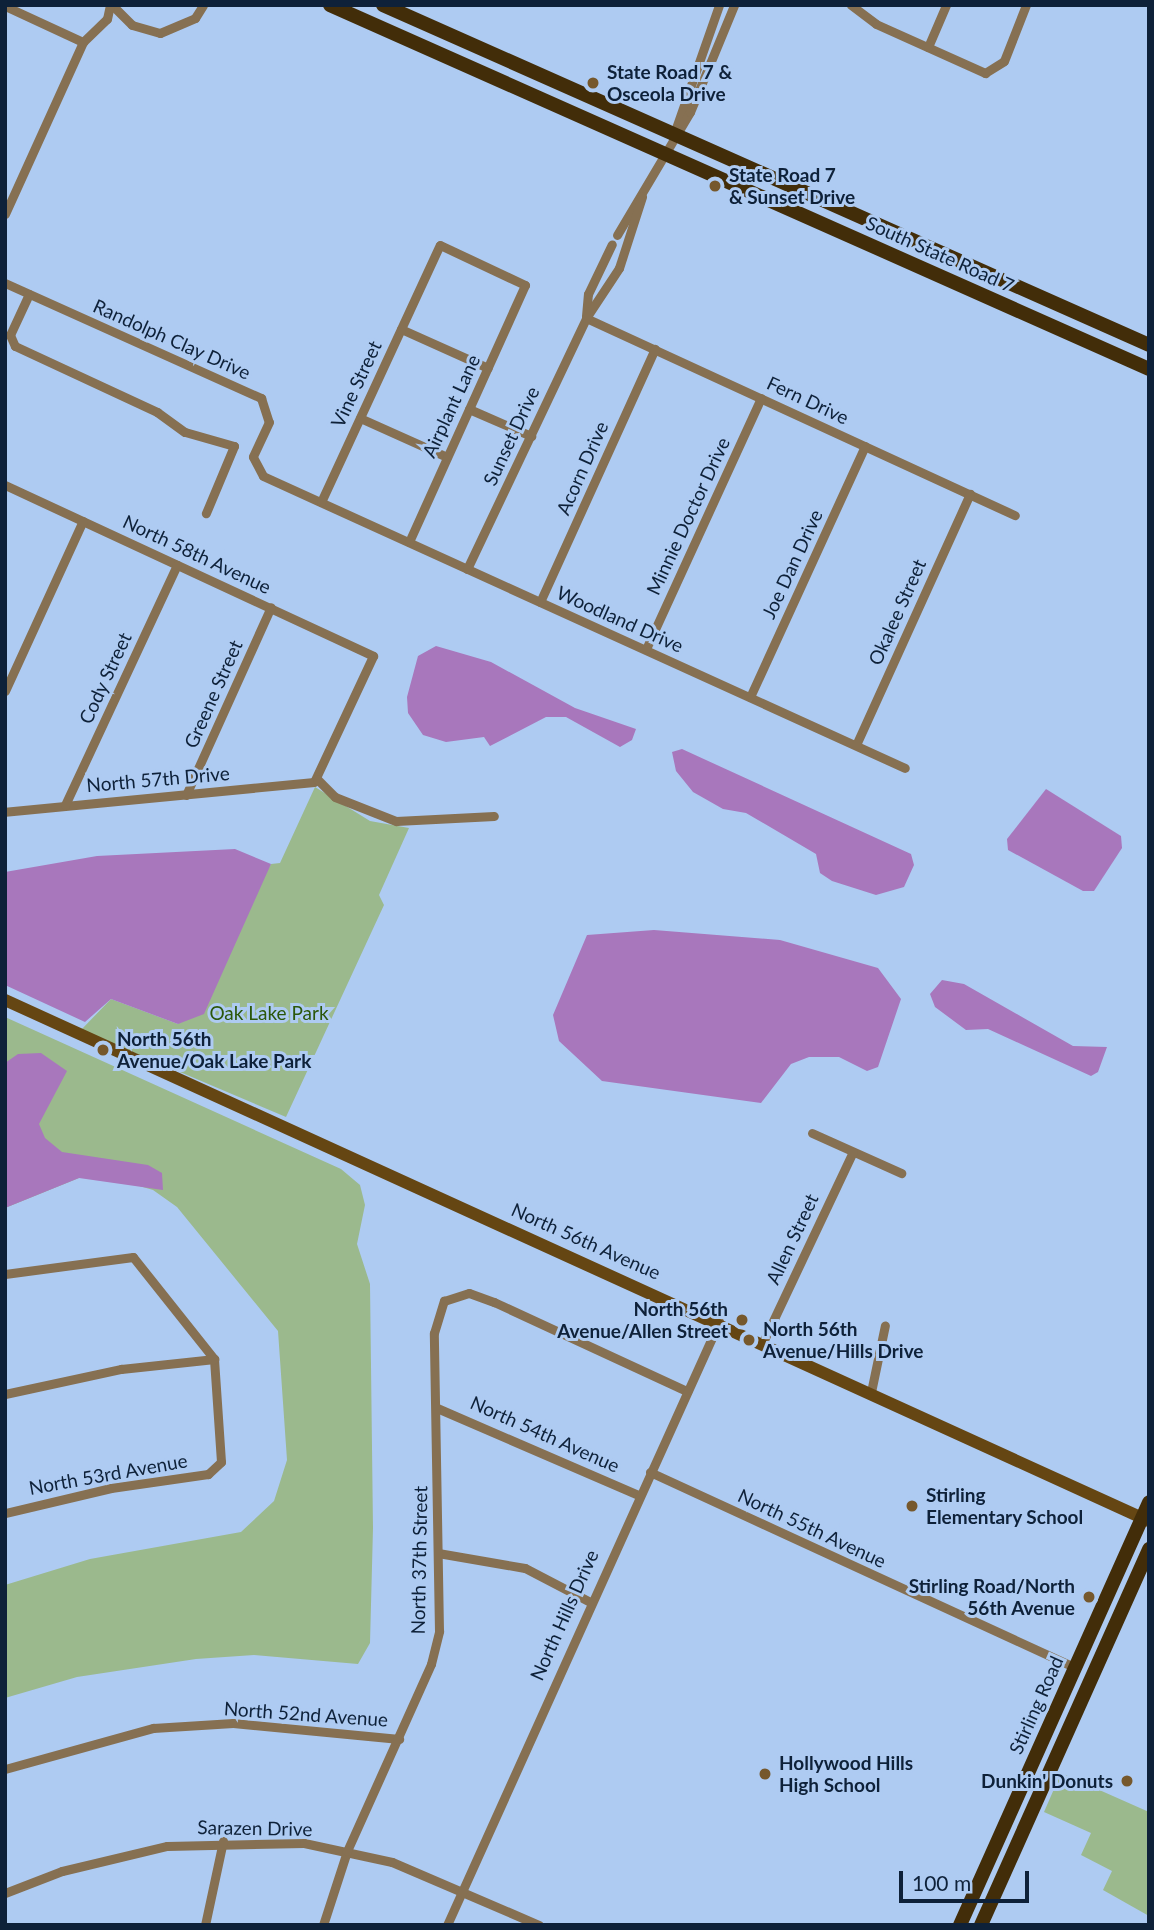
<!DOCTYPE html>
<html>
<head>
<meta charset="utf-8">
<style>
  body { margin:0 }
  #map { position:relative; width:1154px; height:1930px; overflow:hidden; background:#aecbf2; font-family:Lato,sans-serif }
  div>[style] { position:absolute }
  .green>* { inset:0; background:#9bb98d }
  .water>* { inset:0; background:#a877bc }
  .street>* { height:9px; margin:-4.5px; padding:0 4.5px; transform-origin:4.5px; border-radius:4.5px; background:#867052 }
  .secondary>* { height:12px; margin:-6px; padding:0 6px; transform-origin:6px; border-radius:6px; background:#654613 }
  .primary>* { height:14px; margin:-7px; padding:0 7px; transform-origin:7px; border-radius:7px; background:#422d09 }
  .dots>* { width:19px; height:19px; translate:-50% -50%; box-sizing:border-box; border:4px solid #aecbf2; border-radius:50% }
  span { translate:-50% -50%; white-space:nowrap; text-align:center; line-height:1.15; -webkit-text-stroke:6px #aecbf2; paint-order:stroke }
  .poi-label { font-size:19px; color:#0e2139; font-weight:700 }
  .left { translate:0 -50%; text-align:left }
  .right { translate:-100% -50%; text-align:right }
  .street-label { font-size:19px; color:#0e2139 }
  .park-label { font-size:19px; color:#2b570a }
  .frame { position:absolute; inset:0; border:7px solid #0e2139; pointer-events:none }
  .scale { position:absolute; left:899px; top:1871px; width:130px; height:32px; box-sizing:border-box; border:4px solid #0e2139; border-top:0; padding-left:9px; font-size:21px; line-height:24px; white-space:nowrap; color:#0e2139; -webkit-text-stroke:5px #aecbf2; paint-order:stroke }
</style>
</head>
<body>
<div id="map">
  <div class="green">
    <div style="clip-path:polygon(315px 787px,370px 821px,409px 828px,379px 895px,384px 905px,286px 1117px,81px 1030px,111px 999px,178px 1024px,271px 864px,280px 863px)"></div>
    <div style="clip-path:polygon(5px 1017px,341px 1169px,360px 1185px,365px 1205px,357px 1244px,370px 1284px,373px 1528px,370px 1643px,358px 1664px,254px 1655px,196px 1659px,77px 1677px,5px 1698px,5px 1585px,90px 1559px,241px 1532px,274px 1501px,287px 1460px,278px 1331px,177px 1207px,153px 1190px,109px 1177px,79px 1178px,5px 1208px)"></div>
    <div style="clip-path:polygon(1061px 1773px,1149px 1812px,1149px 1916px,1103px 1890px,1112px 1871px,1081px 1855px,1091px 1833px,1044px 1812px)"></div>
  </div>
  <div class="water">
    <div style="clip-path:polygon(436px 646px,491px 662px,575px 708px,636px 729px,632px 740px,620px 747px,566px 717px,546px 717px,490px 746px,484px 737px,446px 742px,423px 735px,408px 713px,407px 697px,418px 656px)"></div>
    <div style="clip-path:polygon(682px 749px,911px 854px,914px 865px,904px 887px,876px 895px,832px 881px,820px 873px,816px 854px,746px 813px,723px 809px,693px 792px,676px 771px,672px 752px)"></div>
    <div style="clip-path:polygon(1046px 789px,1121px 836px,1122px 848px,1094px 891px,1083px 891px,1008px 850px,1007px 839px)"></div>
    <div style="clip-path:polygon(235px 849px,271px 864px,204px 1014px,178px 1024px,111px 999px,85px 1022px,5px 985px,5px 872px,97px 856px)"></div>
    <div style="clip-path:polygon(654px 930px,780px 940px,878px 968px,901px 999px,878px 1067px,867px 1071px,839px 1057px,809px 1057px,791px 1064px,761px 1103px,602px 1081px,559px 1041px,553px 1015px,587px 935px)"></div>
    <div style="clip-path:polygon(942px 980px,964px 984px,1073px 1046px,1107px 1047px,1098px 1072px,1091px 1076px,988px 1029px,966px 1030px,935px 1007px,930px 994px)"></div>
    <div style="clip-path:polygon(41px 1053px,67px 1071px,39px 1124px,45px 1138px,62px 1152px,148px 1165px,162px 1173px,163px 1190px,79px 1178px,5px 1208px,5px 1063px,18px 1054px)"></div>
  </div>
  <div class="street">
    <div style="left:112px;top:5px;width:28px;rotate:45deg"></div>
    <div style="left:132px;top:25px;width:29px;rotate:16deg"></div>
    <div style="left:160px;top:33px;width:38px;rotate:-23deg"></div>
    <div style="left:195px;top:18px;width:15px;rotate:-58deg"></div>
    <div style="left:851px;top:5px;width:31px;rotate:37deg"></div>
    <div style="left:876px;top:24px;width:120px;rotate:24.2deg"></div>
    <div style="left:985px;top:73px;width:22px;rotate:-32deg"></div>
    <div style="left:1004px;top:61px;width:60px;rotate:-68.6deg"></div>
    <div style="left:5px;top:6px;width:86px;rotate:24.8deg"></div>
    <div style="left:928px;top:47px;width:46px;rotate:-66.8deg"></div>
    <div style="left:676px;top:128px;width:130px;rotate:-70.7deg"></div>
    <div style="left:5px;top:214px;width:189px;rotate:-65.6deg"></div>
    <div style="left:83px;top:42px;width:33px;rotate:-44deg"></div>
    <div style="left:107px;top:19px;width:14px;rotate:-78deg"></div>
    <div style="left:617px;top:235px;width:143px;rotate:-59.3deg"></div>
    <div style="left:690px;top:112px;width:116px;rotate:-67.6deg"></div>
    <div style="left:5px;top:283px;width:281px;rotate:24.2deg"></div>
    <div style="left:261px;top:398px;width:25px;rotate:72deg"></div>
    <div style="left:269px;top:422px;width:38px;rotate:115deg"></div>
    <div style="left:253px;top:457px;width:21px;rotate:62deg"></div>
    <div style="left:263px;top:476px;width:705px;rotate:24.46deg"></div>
    <div style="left:29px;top:294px;width:45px;rotate:114.9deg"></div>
    <div style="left:10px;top:335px;width:12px;rotate:66deg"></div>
    <div style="left:15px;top:346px;width:157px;rotate:24.9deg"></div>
    <div style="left:157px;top:412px;width:34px;rotate:36deg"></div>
    <div style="left:185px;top:432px;width:51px;rotate:15.9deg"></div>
    <div style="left:234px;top:446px;width:73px;rotate:112.7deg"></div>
    <div style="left:586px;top:316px;width:22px;rotate:-85deg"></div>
    <div style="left:588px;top:294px;width:55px;rotate:-64.4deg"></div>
    <div style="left:586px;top:318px;width:472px;rotate:24.7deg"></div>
    <div style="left:401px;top:329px;width:95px;rotate:24.1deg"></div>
    <div style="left:469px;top:409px;width:68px;rotate:23.5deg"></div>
    <div style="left:360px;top:418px;width:95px;rotate:24.1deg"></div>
    <div style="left:5px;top:485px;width:406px;rotate:24.9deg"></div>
    <div style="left:373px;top:656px;width:139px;rotate:115.1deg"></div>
    <div style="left:314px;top:782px;width:310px;rotate:174.5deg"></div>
    <div style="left:321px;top:502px;width:283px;rotate:-65.2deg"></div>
    <div style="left:440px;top:245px;width:94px;rotate:25.2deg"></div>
    <div style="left:525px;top:285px;width:282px;rotate:114.3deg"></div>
    <div style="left:467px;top:569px;width:278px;rotate:-64.6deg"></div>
    <div style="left:586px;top:318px;width:60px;rotate:-56.6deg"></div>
    <div style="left:619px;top:268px;width:75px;rotate:-72.1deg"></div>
    <div style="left:540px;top:602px;width:278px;rotate:-65.6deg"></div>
    <div style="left:646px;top:649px;width:276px;rotate:-65.4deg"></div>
    <div style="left:5px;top:691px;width:187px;rotate:-65.4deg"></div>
    <div style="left:750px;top:697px;width:276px;rotate:-65.4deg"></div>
    <div style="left:856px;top:745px;width:276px;rotate:-65.6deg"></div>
    <div style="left:317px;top:779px;width:25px;rotate:45deg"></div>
    <div style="left:335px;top:797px;width:66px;rotate:21.5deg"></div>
    <div style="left:396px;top:821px;width:98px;rotate:-2.9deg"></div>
    <div style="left:186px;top:795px;width:206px;rotate:-65.7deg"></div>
    <div style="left:65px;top:805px;width:265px;rotate:-65deg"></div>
    <div style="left:812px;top:1133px;width:98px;rotate:24.2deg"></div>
    <div style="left:5px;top:1274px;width:129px;rotate:-7.6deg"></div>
    <div style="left:133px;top:1257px;width:130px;rotate:51.5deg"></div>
    <div style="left:214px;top:1359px;width:103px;rotate:86.1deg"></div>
    <div style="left:221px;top:1462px;width:18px;rotate:137deg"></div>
    <div style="left:208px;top:1474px;width:98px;rotate:171.8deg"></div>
    <div style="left:111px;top:1488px;width:109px;rotate:166.7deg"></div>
    <div style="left:763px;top:1342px;width:210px;rotate:-64.7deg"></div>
    <div style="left:871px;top:1392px;width:68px;rotate:-78.2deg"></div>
    <div style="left:5px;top:1394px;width:119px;rotate:-12.2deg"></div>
    <div style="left:121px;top:1369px;width:94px;rotate:-6.1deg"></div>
    <div style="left:437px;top:1408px;width:219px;rotate:23.4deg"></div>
    <div style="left:650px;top:1472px;width:467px;rotate:24.7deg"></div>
    <div style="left:438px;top:1553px;width:88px;rotate:9.8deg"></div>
    <div style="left:525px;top:1568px;width:73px;rotate:27.6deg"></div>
    <div style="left:5px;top:1769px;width:154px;rotate:-15.5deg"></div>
    <div style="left:153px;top:1728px;width:80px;rotate:-3.6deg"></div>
    <div style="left:233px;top:1723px;width:167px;rotate:5.5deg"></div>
    <div style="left:5px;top:1893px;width:61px;rotate:-21.1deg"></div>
    <div style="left:62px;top:1871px;width:108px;rotate:-13.4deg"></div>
    <div style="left:167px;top:1846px;width:137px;rotate:-1.3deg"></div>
    <div style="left:304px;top:1843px;width:90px;rotate:12.2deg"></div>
    <div style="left:392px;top:1862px;width:160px;rotate:23.2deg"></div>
    <div style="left:205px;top:1925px;width:86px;rotate:-77.9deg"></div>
    <div style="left:323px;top:1925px;width:78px;rotate:-72deg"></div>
    <div style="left:347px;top:1851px;width:205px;rotate:-65.8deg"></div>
    <div style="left:431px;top:1664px;width:34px;rotate:-76deg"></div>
    <div style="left:439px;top:1631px;width:298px;rotate:-91deg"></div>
    <div style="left:434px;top:1333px;width:34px;rotate:-73deg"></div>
    <div style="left:444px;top:1301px;width:26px;rotate:-18deg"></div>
    <div style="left:469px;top:1293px;width:27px;rotate:20deg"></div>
    <div style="left:494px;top:1302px;width:213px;rotate:24.8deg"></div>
    <div style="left:447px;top:1925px;width:662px;rotate:-65.72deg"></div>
  </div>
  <div class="secondary">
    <div style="left:5px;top:1000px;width:1257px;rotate:24.49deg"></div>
  </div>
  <div class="primary">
    <div style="left:330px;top:5px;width:896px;rotate:23.96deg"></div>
    <div style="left:383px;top:5px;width:838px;rotate:23.93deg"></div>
    <div style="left:960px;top:1925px;width:463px;rotate:-65.9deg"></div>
    <div style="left:981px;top:1925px;width:412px;rotate:-65.9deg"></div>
  </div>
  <div class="dots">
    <div style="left:593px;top:83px;background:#76582c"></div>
    <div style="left:715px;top:186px;background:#76582c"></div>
    <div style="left:103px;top:1050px;background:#76582c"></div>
    <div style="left:742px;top:1320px;background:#76582c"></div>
    <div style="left:749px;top:1340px;background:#76582c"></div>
    <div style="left:912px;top:1506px;background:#76582c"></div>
    <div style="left:1089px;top:1597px;background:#76582c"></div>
    <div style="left:765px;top:1774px;background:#76582c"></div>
    <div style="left:1127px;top:1781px;background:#76582c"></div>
  </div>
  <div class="poi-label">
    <span class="left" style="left:607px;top:83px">State Road 7 &amp;<br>Osceola Drive</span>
    <span class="left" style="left:729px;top:186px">State Road 7<br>&amp; Sunset Drive</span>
    <span class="left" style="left:117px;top:1050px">North 56th<br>Avenue/Oak Lake Park</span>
    <span class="right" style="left:728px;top:1320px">North 56th<br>Avenue/Allen Street</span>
    <span class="left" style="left:763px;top:1340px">North 56th<br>Avenue/Hills Drive</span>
    <span class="left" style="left:926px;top:1506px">Stirling<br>Elementary School</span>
    <span class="right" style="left:1075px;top:1597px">Stirling Road/North<br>56th Avenue</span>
    <span class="left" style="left:779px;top:1774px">Hollywood Hills<br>High School</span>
    <span class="right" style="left:1113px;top:1781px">Dunkin' Donuts</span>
  </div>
  <div class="street-label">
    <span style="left:940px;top:254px;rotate:24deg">South State Road 7</span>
    <span style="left:172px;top:339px;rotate:24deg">Randolph Clay Drive</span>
    <span style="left:356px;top:384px;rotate:-65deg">Vine Street</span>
    <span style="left:808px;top:400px;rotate:25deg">Fern Drive</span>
    <span style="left:451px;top:406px;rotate:-65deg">Airplant Lane</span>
    <span style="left:511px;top:436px;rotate:-65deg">Sunset Drive</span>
    <span style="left:582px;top:468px;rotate:-66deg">Acorn Drive</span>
    <span style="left:688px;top:516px;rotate:-65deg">Minnie Doctor Drive</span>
    <span style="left:197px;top:554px;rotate:25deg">North 58th Avenue</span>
    <span style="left:792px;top:564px;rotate:-65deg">Joe Dan Drive</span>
    <span style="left:897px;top:612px;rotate:-66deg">Okalee Street</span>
    <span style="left:620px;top:619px;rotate:24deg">Woodland Drive</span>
    <span style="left:105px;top:678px;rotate:-65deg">Cody Street</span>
    <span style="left:213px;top:694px;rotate:-66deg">Greene Street</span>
    <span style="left:158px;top:779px;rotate:-5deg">North 57th Drive</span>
    <span style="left:792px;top:1239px;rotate:-65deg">Allen Street</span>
    <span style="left:586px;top:1241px;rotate:24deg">North 56th Avenue</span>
    <span style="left:545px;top:1434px;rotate:24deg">North 54th Avenue</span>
    <span style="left:108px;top:1474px;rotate:-10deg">North 53rd Avenue</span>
    <span style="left:812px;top:1528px;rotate:25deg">North 55th Avenue</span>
    <span style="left:419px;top:1560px;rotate:-89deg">North 37th Street</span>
    <span style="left:564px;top:1615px;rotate:-66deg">North Hills Drive</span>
    <span style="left:1036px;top:1705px;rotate:-66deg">Stirling Road</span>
    <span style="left:306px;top:1714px;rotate:4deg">North 52nd Avenue</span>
    <span style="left:255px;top:1828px;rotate:1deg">Sarazen Drive</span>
  </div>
  <div class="park-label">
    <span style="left:269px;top:1013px">Oak Lake Park</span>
  </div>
  <div class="frame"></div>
  <div class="scale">100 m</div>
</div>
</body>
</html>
